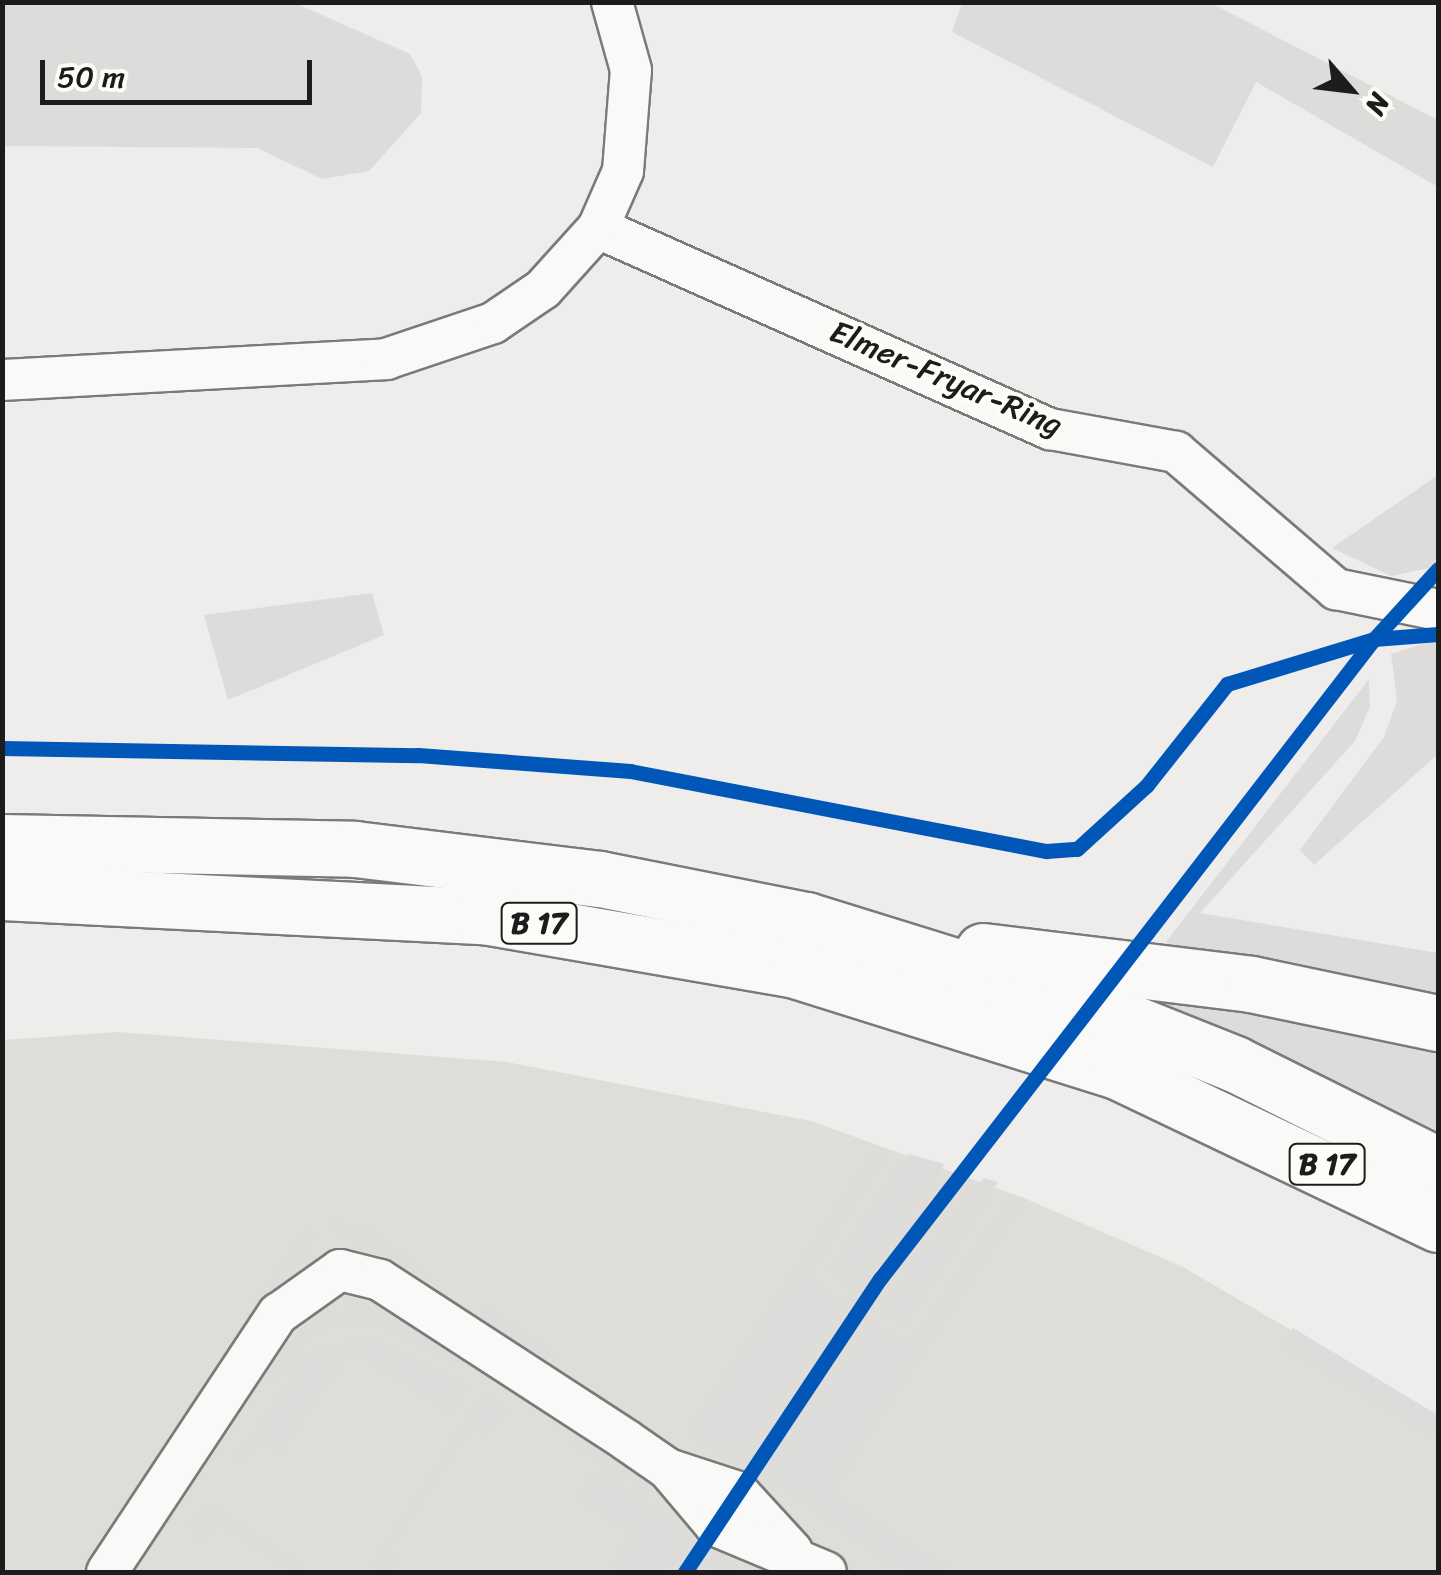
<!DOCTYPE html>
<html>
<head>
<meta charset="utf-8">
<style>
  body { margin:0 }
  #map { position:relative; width:1441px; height:1575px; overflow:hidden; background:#efedeb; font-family:Sriracha,sans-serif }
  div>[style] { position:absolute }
  .built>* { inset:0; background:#dfddda }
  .green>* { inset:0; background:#dedcda; transform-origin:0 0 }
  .roads { filter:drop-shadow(2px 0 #7b7a79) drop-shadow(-2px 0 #7b7a79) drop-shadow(0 2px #7b7a79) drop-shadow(0 -2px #7b7a79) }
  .minor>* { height:40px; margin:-20px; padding:0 20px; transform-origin:20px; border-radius:20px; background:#f9f9f7 }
  .highway>* { height:55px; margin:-27.5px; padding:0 27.5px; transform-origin:27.5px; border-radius:27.5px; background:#f9f9f7 }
  .cycleway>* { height:15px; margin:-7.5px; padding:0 7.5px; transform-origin:7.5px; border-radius:7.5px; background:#0057b8 }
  span { translate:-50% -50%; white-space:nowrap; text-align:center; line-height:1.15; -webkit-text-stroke:8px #fdfcf7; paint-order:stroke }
  .shield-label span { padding:2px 8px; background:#fdfcf7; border:2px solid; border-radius:8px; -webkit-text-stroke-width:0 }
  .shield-label { font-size:30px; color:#1c1c1c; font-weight:700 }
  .street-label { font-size:32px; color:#1c1c1c }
  .frame { position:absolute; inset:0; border:5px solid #1c1c1c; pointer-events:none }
  .north { position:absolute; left:1301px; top:40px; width:100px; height:100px; -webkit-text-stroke:8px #fdfcf7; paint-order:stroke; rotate:118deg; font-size:28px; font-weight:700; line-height:40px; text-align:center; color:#1c1c1c }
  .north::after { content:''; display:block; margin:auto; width:35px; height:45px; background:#1c1c1c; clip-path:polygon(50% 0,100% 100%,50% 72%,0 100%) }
  .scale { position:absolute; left:40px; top:60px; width:272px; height:45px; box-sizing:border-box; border:5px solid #1c1c1c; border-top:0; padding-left:12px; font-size:30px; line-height:35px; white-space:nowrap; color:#1c1c1c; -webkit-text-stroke:8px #fdfcf7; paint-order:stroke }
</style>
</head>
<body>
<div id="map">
  <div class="built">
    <div style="clip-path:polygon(118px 1032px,507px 1062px,811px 1121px,1024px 1198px,1183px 1267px,1438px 1416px,1438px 1572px,3px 1572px,3px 1040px)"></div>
  </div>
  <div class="green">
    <div style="clip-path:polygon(3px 2px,295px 3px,410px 54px,422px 76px,421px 113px,369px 171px,322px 179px,257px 148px,3px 146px)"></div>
    <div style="clip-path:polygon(962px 3px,1211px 3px,1438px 120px,1438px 187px,1256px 82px,1213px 167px,952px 32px)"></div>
    <div style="clip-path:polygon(1438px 475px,1438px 556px,1429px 568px,1391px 576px,1332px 548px)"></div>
    <div style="clip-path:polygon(372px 593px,384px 635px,228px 700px,204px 615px)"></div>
    <div style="clip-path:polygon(1438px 639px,1438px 754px,1314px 865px,1300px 850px,1384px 737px,1397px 701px,1391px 654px)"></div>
    <div style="clip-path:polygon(1369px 679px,1370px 707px,1355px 741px,1200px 913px,1438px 953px,1438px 1000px,1165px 943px)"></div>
    <div style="clip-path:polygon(1152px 989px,1438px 1049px,1438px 1131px,1155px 1003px)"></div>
    <div style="clip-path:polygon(879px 1147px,888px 1151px,809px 1273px,843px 1306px,738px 1464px,688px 1430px)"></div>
    <div style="clip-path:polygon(909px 1154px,945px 1164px,851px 1289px,831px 1270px)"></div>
    <div style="clip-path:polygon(984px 1178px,998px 1182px,903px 1324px,881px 1309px)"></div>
    <div style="clip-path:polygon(1013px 1195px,1024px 1198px,830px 1493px,952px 1572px,903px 1572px,768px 1476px,871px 1323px,903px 1344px,918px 1338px)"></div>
    <div style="clip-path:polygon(333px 1221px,366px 1229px,434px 1281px,340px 1234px)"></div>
    <div style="clip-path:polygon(307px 1227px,314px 1236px,257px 1316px,247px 1316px)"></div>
    <div style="left:483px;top:1307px;width:89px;height:14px;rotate:34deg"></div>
    <div style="clip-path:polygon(353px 1309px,408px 1323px,476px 1371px,389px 1329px,346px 1321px,312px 1335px,272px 1382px,260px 1379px,303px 1327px)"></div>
    <div style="left:1293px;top:1328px;width:170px;height:21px;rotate:31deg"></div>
    <div style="clip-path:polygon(371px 1338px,468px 1386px,450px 1412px,351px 1348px,280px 1450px,260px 1437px,244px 1461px,238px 1456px,311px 1353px)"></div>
    <div style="clip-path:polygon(484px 1396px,506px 1410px,482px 1433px,470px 1426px,388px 1549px,400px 1558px,397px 1572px,369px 1572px)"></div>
    <div style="clip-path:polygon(578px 1431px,633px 1468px,663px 1500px,569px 1441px)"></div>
    <div style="clip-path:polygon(596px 1471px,693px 1536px,669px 1572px,609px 1572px,634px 1534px,579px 1498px)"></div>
    <div style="clip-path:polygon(206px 1503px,310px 1572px,280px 1572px,283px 1566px,220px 1522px,202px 1542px,190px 1526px)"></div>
    <div style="clip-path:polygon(715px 1552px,730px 1561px,748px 1572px,702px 1572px)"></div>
  </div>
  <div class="roads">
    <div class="minor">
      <div style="left:598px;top:228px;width:495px;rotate:24deg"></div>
      <div style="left:1050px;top:429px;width:128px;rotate:10.3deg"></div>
      <div style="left:1176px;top:452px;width:211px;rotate:40.6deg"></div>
      <div style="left:1336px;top:589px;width:104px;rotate:11.6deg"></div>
      <div style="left:2px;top:380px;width:385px;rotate:-3.1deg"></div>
      <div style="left:386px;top:359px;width:113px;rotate:-18.6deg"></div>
      <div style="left:493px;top:323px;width:60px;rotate:-34.2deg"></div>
      <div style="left:543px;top:289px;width:82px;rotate:-48deg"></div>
      <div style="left:598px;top:228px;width:62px;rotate:-66.3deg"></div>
      <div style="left:623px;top:171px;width:101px;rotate:-85.5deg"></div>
      <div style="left:631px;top:70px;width:71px;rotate:-105.6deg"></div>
      <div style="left:668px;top:1469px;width:74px;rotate:18.2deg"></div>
      <div style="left:738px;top:1492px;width:80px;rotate:47.5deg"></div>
      <div style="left:107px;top:1572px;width:310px;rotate:-56.5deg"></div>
      <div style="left:278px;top:1314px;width:76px;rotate:-35.4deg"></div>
      <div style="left:340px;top:1270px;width:41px;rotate:14deg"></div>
      <div style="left:380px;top:1280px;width:293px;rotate:33deg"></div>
      <div style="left:626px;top:1440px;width:51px;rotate:34.6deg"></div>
      <div style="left:668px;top:1469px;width:75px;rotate:49.9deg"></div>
      <div style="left:716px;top:1526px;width:119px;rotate:22.7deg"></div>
    </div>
    <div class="highway">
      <div style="left:2px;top:842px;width:353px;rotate:1.1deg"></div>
      <div style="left:355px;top:849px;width:247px;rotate:7deg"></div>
      <div style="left:600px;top:879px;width:210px;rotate:11.3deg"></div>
      <div style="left:806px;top:920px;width:318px;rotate:17.2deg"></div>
      <div style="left:1110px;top:1014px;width:135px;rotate:21.8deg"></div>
      <div style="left:1235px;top:1064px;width:227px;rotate:26.5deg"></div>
      <div style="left:2px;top:892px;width:482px;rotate:2.9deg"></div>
      <div style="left:483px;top:916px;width:317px;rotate:9.8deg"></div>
      <div style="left:795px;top:970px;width:335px;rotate:17.4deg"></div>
      <div style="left:1115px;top:1070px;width:358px;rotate:25.5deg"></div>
      <div style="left:983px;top:951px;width:270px;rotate:7deg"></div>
      <div style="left:1251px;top:984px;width:191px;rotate:11.8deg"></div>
    </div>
  </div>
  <div class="cycleway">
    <div style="left:2px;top:748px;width:416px;rotate:1deg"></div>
    <div style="left:418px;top:755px;width:213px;rotate:4.3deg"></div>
    <div style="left:630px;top:771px;width:424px;rotate:10.9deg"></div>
    <div style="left:1046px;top:851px;width:31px;rotate:-4deg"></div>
    <div style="left:1077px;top:849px;width:95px;rotate:-42.4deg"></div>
    <div style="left:1147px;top:785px;width:129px;rotate:-51.6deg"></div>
    <div style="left:1227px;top:684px;width:154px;rotate:-17deg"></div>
    <div style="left:1374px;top:639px;width:64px;rotate:-4.5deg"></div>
    <div style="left:685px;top:1572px;width:352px;rotate:-56.4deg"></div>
    <div style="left:880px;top:1279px;width:808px;rotate:-52.34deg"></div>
    <div style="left:1374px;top:639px;width:95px;rotate:-47.6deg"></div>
  </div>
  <div class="shield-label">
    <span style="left:539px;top:923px">B 17</span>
    <span style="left:1327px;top:1164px">B 17</span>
  </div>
  <div class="street-label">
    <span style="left:946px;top:379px;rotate:23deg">Elmer-Fryar-Ring</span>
  </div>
  <div class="frame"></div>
  <div class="north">N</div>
  <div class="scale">50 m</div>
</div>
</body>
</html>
